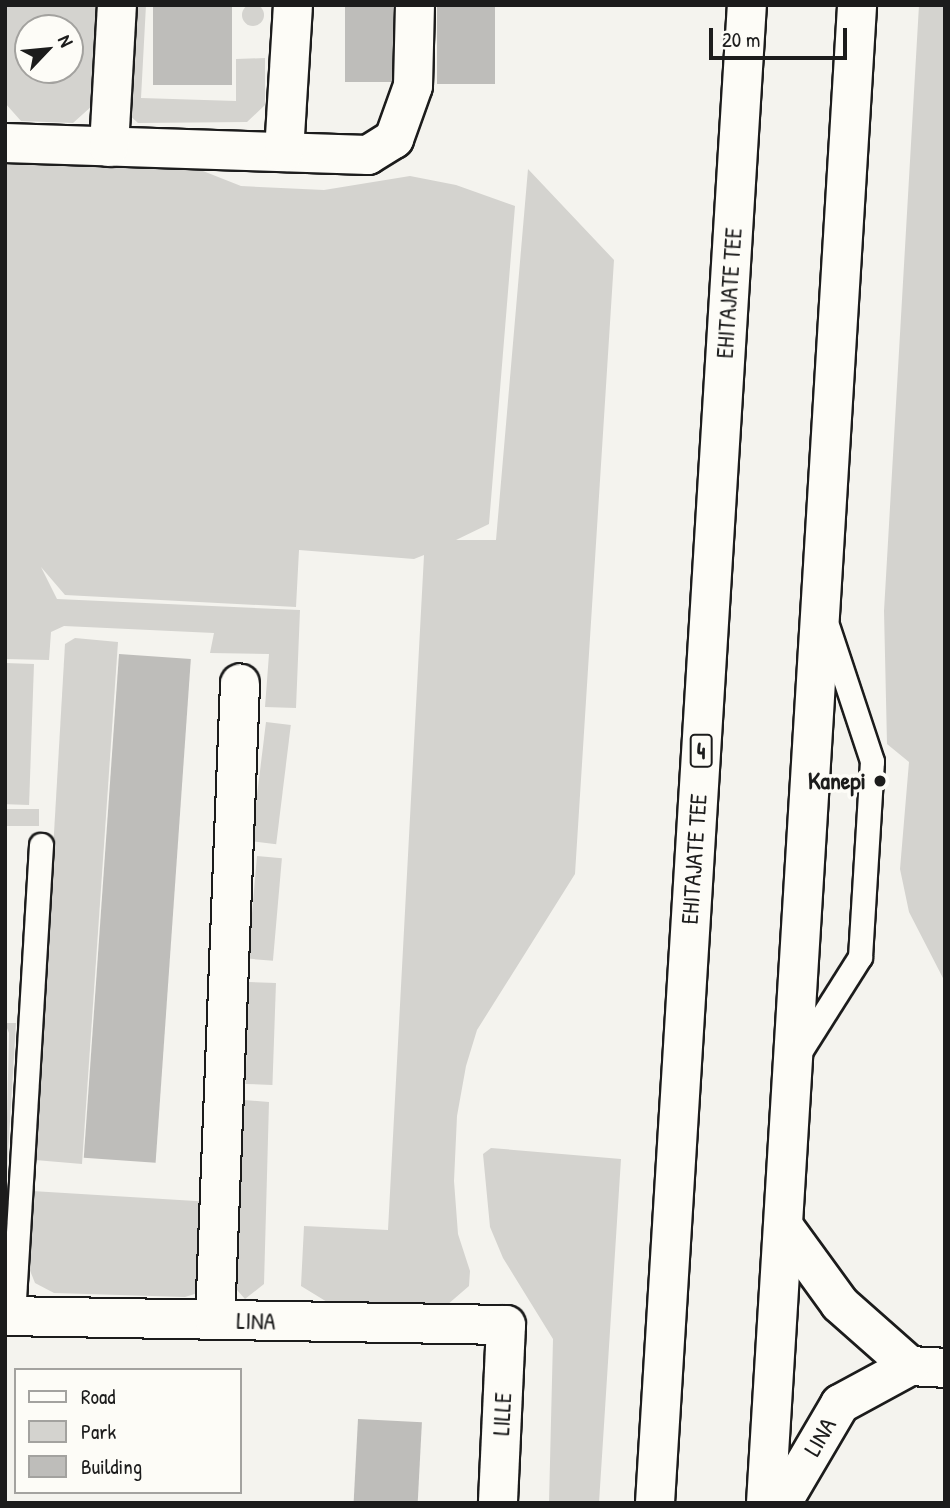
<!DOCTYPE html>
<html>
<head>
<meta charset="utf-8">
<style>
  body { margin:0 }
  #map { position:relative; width:950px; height:1508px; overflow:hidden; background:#f4f3ee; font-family:"Patrick Hand",sans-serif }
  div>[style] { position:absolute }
  .green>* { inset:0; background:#d4d3cf; transform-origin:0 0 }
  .round { border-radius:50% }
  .building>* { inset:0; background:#bebdba; transform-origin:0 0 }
  .roads { filter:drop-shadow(2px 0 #1c1c1c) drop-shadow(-2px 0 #1c1c1c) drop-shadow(0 2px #1c1c1c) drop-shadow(0 -2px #1c1c1c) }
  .lane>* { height:23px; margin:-11.5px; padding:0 11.5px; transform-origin:11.5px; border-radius:11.5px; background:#fdfcf7 }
  .street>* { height:38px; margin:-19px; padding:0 19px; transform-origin:19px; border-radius:19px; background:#fdfcf7 }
  .highway>* { height:38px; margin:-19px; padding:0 19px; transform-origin:19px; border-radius:19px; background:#fdfcf7 }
  .dots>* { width:19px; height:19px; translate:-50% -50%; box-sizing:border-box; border:4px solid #fdfcf7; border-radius:50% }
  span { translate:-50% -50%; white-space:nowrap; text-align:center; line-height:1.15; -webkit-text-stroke:7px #fdfcf7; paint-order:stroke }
  .shield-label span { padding:2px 5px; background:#fdfcf7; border:2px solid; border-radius:5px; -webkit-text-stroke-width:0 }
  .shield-label { font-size:23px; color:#1c1c1c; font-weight:700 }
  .street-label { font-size:24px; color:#1c1c1c }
  .poi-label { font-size:24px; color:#1c1c1c; font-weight:700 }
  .right { translate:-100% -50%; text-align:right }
  .frame { position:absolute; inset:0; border:7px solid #1c1c1c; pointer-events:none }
  .legend { position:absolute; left:14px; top:1368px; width:228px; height:126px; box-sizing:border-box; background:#fdfcf7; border:2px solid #a3a29f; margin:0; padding:9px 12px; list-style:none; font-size:21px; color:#1c1c1c }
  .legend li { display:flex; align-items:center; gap:14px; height:35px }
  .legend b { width:35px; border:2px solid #a3a29f }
  .north { position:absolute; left:14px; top:14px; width:70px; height:70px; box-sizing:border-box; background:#fdfcf7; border:2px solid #a3a29f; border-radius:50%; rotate:64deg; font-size:19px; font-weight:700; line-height:28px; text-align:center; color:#1c1c1c }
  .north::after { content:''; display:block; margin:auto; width:24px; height:32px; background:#1c1c1c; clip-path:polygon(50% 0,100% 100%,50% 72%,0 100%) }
  .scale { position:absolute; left:709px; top:28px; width:138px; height:32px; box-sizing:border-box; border:4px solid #1c1c1c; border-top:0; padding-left:9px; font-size:21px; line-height:24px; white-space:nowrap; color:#1c1c1c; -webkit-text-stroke:5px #fdfcf7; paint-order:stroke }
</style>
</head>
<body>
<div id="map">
  <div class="green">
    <div class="round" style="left:242px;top:4px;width:22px;height:22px"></div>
    <div style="clip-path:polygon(evenodd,5px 5px,100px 5px,93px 105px,73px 123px,21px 121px,5px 103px,5px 5px,28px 28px,70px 28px,70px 70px,28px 70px,28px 28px)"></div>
    <div style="clip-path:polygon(130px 5px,146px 5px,141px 98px,236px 101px,236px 59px,265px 58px,265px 105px,247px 122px,138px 123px,125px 111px)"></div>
    <div style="clip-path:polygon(919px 5px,945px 5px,945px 982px,909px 912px,900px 869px,909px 762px,887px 744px,884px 611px)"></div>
    <div style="clip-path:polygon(5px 152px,175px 160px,241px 186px,324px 190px,410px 176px,456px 185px,515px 206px,489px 524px,456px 540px,496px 540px,528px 169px,614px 260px,575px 874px,477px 1030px,466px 1066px,457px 1116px,454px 1181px,458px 1234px,470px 1271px,469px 1286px,447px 1305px,332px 1305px,301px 1286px,304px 1226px,388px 1230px,424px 555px,414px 559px,299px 550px,296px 607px,65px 595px,41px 567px,57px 599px,300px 610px,296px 708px,265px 707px,269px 654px,210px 653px,214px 633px,64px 626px,51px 632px,49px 660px,5px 659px)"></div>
    <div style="clip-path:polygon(75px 638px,118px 642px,82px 1164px,35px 1160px,65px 644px)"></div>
    <div style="left:5px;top:663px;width:29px;height:141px;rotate:2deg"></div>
    <div style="left:266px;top:722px;width:25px;height:120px;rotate:7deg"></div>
    <div style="left:5px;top:809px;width:34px;height:17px"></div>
    <div style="left:257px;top:856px;width:25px;height:103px;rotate:5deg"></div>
    <div style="left:249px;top:982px;width:27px;height:102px;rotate:2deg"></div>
    <div style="clip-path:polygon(5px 1023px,16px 1023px,5px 1203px,9px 1033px)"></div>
    <div style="clip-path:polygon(244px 1100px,269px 1102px,264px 1284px,245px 1299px,229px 1281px)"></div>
    <div style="clip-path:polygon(491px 1148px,621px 1159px,599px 1503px,549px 1503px,553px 1339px,503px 1258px,490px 1227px,483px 1154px)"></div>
    <div style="clip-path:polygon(32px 1191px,212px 1202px,201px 1292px,185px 1297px,54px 1293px,35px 1283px,27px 1263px)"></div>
  </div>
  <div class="building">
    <div style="left:153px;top:5px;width:79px;height:80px"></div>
    <div style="left:345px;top:5px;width:48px;height:77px"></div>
    <div style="left:437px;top:5px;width:58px;height:79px"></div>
    <div style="left:119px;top:654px;width:72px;height:505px;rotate:4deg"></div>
    <div style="left:358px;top:1419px;width:64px;height:84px;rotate:3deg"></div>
  </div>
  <div class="roads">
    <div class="lane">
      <div style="left:798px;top:1055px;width:116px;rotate:-57.7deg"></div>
      <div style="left:860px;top:957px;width:196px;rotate:-86.5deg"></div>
      <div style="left:872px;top:761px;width:140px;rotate:-108.3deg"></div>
      <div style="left:13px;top:1316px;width:472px;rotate:-86.6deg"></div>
    </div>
    <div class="street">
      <div style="left:5px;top:143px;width:363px;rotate:1.9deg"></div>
      <div style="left:368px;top:155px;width:31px;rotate:-32deg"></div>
      <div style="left:394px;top:139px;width:56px;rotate:-70.3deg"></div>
      <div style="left:413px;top:86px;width:81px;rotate:-88.6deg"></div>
      <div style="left:109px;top:147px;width:142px;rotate:-86.8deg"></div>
      <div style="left:284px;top:152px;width:147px;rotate:-86.5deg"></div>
      <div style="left:5px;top:1316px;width:501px;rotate:1.03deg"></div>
      <div style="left:506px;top:1325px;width:178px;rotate:92.6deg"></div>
      <div style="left:215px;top:1320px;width:637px;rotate:-87.75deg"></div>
      <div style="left:910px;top:1366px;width:35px;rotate:3deg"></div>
      <div style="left:782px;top:1503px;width:115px;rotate:-59.6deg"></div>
      <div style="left:840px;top:1404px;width:80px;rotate:-28.5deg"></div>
      <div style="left:910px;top:1366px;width:94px;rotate:-138.5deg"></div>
      <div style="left:840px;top:1304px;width:95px;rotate:-126deg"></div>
    </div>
    <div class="highway">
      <div style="left:655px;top:1503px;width:1501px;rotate:-86.49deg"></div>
      <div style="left:766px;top:1503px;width:1501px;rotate:-86.52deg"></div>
    </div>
  </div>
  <div class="dots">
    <div style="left:880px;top:781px;background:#1c1c1c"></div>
  </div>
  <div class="shield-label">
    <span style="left:701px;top:751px">4</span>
  </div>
  <div class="street-label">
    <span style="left:729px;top:293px;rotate:-86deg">EHITAJATE TEE</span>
    <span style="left:694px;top:859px;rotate:-86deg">EHITAJATE TEE</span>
    <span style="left:256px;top:1321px;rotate:1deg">LINA</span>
    <span style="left:502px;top:1414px;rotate:-87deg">LILLE</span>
    <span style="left:820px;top:1437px;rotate:-60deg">LINA</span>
  </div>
  <div class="poi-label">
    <span class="right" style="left:866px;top:781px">Kanepi</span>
  </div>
  <div class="frame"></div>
  <ul class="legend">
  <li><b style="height:9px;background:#fdfcf7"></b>Road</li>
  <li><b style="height:19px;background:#d4d3cf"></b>Park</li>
  <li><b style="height:19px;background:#bebdba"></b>Building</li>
  </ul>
  <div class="north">N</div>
  <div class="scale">20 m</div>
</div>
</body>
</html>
